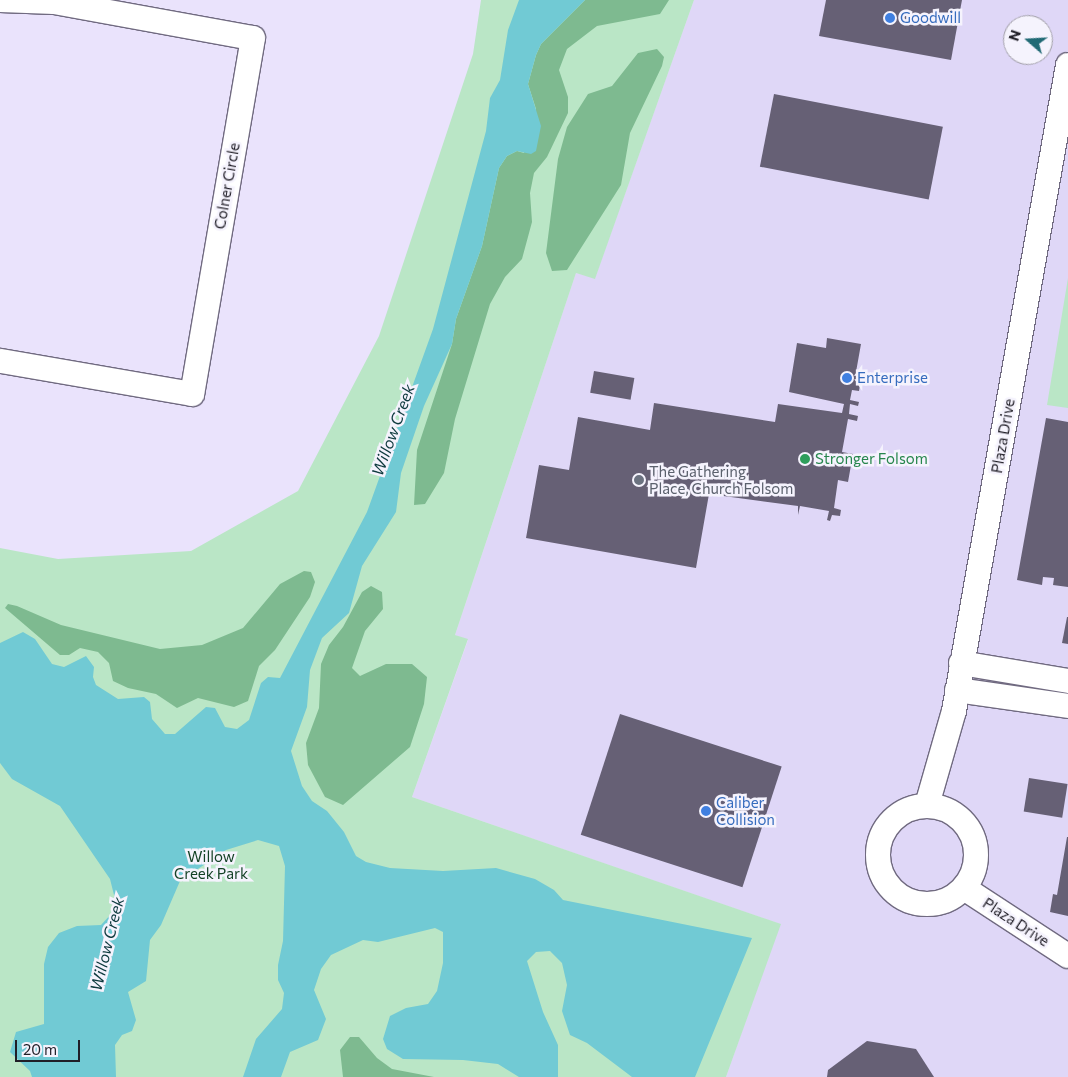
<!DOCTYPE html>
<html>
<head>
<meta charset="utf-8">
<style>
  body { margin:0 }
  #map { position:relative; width:1068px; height:1077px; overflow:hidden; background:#eae3fc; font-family:Commissioner,sans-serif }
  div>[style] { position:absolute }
  .built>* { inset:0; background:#dfd7f7 }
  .green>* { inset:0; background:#bae6c6 }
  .forest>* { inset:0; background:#7eba90 }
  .water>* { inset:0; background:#71cad4 }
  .building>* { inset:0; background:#666075; transform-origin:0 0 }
  .roads { filter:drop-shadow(1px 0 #706a80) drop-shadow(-1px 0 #706a80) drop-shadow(0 1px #706a80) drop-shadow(0 -1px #706a80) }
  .street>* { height:24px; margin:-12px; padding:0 12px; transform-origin:12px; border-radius:12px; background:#fff }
  .street>.ring { margin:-12px; padding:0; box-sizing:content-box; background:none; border:24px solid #fff; border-radius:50% }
  .dots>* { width:14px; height:14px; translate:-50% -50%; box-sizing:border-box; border:2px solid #f5f3fd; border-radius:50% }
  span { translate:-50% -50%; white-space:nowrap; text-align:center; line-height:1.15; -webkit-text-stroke:5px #f5f3fd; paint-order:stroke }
  .shop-label { font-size:15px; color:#366cbe }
  .left { translate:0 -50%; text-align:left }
  .street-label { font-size:15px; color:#201e27 }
  .leisure-label { font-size:15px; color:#27864d }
  .worship-label { font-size:15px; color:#5b616d }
  .park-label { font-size:15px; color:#144226 }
  .water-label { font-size:16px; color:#0e3a3e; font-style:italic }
  .north { position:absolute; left:1003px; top:15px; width:50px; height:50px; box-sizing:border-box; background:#f5f3fd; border:1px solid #a09ea7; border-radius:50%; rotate:289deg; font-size:14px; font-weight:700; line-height:20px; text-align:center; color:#201e27 }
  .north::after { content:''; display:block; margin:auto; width:18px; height:22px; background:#216a75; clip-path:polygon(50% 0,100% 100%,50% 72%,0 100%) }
  .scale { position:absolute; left:15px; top:1040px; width:65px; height:22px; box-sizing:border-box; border:2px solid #201e27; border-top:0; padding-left:6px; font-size:15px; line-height:18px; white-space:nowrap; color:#201e27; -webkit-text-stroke:4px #f5f3fd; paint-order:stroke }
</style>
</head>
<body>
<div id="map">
  <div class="built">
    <div style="clip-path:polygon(evenodd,694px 0,1068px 0,1068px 1077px,726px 1077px,780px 924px,412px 797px,468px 640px,455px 635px,576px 273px,595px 278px,694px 0,1013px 25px,1043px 25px,1043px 55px,1013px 55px,1013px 25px)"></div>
  </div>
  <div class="green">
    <div style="clip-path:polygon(481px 0,694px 0,595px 279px,576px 273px,455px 635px,468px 639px,412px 797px,781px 924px,726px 1077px,0 1077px,0 548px,58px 559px,191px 551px,298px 491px,379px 336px,473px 54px)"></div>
    <div style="clip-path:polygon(1068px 278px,1068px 408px,1047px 405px)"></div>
  </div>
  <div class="forest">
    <div style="clip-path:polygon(585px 0,669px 0,660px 14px,597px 26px,567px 49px,559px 70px,568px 97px,568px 113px,547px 157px,534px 173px,530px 193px,532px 222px,522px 259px,505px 277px,490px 304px,455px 419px,444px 473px,425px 504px,414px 505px,417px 450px,452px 344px,456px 319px,482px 246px,499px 168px,507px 156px,517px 151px,524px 153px,536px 109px,528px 84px,536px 55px,541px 44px)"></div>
    <div style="clip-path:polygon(657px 49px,664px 57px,662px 66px,630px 133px,621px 185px,567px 270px,552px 271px,546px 253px,558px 159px,567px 127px,588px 94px,612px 86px,638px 53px)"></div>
    <div style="clip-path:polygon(304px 571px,311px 572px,315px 582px,310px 597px,275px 650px,259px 666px,248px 701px,234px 707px,198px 698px,177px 708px,156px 694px,128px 688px,113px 681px,109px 663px,98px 652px,80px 648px,69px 655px,60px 655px,5px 608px,8px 604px,17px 606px,61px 625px,160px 649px,202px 645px,243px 628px,280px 584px)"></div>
    <div style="clip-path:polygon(371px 586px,382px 592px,383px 609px,365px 631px,352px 668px,360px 676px,386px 664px,412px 664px,427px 677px,424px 704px,410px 747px,343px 805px,325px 797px,308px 765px,306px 743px,319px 708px,321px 664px,329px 645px,343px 627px,362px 592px)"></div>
    <div style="clip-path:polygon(350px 1037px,359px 1037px,377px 1058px,392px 1069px,434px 1077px,343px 1077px,340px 1050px)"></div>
  </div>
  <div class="water">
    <div style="clip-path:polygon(519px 0,585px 0,541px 44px,536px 55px,528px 84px,541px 126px,536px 151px,531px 154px,517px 151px,507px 156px,499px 168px,482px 246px,456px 319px,452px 344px,424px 406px,401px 473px,396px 512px,362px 566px,349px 613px,322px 638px,310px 670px,307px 707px,291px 751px,302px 786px,312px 801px,327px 811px,344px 832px,356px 856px,366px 862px,390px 868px,443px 871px,496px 868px,535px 879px,554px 890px,563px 900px,752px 938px,695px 1077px,632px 1077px,587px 1043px,570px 1035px,562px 1011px,567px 985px,562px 963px,550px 951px,536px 952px,527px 961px,543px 1012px,558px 1045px,558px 1077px,519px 1077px,498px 1064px,463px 1060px,403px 1059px,387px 1049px,383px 1039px,390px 1016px,406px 1008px,428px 1004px,437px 991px,443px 963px,443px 932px,435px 928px,378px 942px,363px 940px,331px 955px,321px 969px,314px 990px,326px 1019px,318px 1040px,290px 1052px,281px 1077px,243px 1077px,256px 1039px,282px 1009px,284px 993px,278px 980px,278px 965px,283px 941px,285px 866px,279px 846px,258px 840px,226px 850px,180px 881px,161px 925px,150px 940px,146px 981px,128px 992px,136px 1020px,132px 1031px,122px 1035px,115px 1045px,116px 1077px,32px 1077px,30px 1071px,10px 1052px,16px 1032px,44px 1024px,44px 964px,48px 947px,59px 933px,77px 926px,101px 925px,112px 913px,115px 899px,110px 879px,60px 806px,12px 779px,0 763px,0 643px,23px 632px,35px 639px,52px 664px,64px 667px,86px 656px,94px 667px,93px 677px,96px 685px,118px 699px,144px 697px,150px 702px,152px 719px,165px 734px,175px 734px,206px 707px,215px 708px,225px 727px,237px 729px,249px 720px,261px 683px,268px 677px,280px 678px,367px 512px,433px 329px,486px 131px,490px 98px,500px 80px,508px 30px)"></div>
  </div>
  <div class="building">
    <div style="clip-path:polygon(826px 0,962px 0,951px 60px,819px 36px)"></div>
    <div style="left:774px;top:94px;width:172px;height:74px;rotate:11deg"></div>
    <div style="clip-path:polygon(827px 338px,861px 344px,856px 372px,862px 373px,859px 391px,852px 390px,850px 400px,859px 402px,858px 406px,850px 404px,849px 414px,858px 416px,857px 421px,848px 419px,842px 452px,853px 454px,848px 482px,838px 480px,834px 508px,841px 510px,840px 516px,832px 515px,830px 521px,827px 520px,829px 511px,800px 506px,798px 515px,798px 506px,709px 494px,696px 568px,526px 538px,539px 465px,569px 470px,578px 417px,650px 430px,654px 403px,775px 422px,778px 404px,842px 413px,844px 404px,789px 392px,797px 343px,826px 348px)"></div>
    <div style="left:594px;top:371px;width:41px;height:22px;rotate:10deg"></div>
    <div style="clip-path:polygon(1046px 418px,1068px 422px,1068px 587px,1053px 585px,1054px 578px,1043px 577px,1042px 585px,1017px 580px)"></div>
    <div style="clip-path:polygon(1067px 617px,1068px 617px,1068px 644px,1062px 643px)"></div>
    <div style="left:620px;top:714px;width:170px;height:127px;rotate:18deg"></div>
    <div style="left:1029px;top:778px;width:39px;height:34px;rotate:9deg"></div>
    <div style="clip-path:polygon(1067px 837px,1068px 837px,1068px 916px,1050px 912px,1053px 894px,1057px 895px)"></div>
    <div style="clip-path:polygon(867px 1041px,916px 1049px,934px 1077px,827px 1077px,828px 1070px)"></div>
  </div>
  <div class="roads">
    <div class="street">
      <div style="left:0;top:0;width:54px;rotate:2.1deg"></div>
      <div style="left:54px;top:2px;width:202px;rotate:10.3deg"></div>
      <div style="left:253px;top:38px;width:361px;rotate:99.7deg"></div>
      <div style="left:192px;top:394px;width:195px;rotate:-170.2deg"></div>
      <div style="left:961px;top:663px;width:109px;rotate:9.5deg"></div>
      <div style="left:957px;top:690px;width:112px;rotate:8.2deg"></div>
      <div style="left:927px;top:805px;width:98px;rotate:-74deg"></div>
      <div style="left:954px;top:711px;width:656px;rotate:-79.99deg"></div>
      <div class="ring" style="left:878px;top:806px;width:74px;height:74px"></div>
      <div style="left:964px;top:888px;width:124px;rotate:33.2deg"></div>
    </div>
  </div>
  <div class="dots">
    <div style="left:890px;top:18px;background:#3f7fe0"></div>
    <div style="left:847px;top:378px;background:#3f7fe0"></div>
    <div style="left:805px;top:459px;background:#2e9e5b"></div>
    <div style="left:639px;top:480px;background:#6b7280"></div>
    <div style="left:706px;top:811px;background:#3f7fe0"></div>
  </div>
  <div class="shop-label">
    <span class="left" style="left:900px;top:18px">Goodwill</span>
    <span class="left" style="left:857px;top:378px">Enterprise</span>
    <span class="left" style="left:716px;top:811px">Caliber<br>Collision</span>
  </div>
  <div class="street-label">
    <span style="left:227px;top:186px;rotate:-80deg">Colner Circle</span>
    <span style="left:1003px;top:436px;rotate:-80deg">Plaza Drive</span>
    <span style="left:1016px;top:922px;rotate:33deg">Plaza Drive</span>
  </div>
  <div class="leisure-label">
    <span class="left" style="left:815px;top:459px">Stronger Folsom</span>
  </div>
  <div class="worship-label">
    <span class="left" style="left:649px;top:480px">The Gathering<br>Place, Church Folsom</span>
  </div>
  <div class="park-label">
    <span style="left:211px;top:865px">Willow<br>Creek Park</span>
  </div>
  <div class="water-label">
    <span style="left:393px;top:430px;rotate:-70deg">Willow Creek</span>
    <span style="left:107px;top:944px;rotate:-76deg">Willow Creek</span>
  </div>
  <div class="north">N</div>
  <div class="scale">20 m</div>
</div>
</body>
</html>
